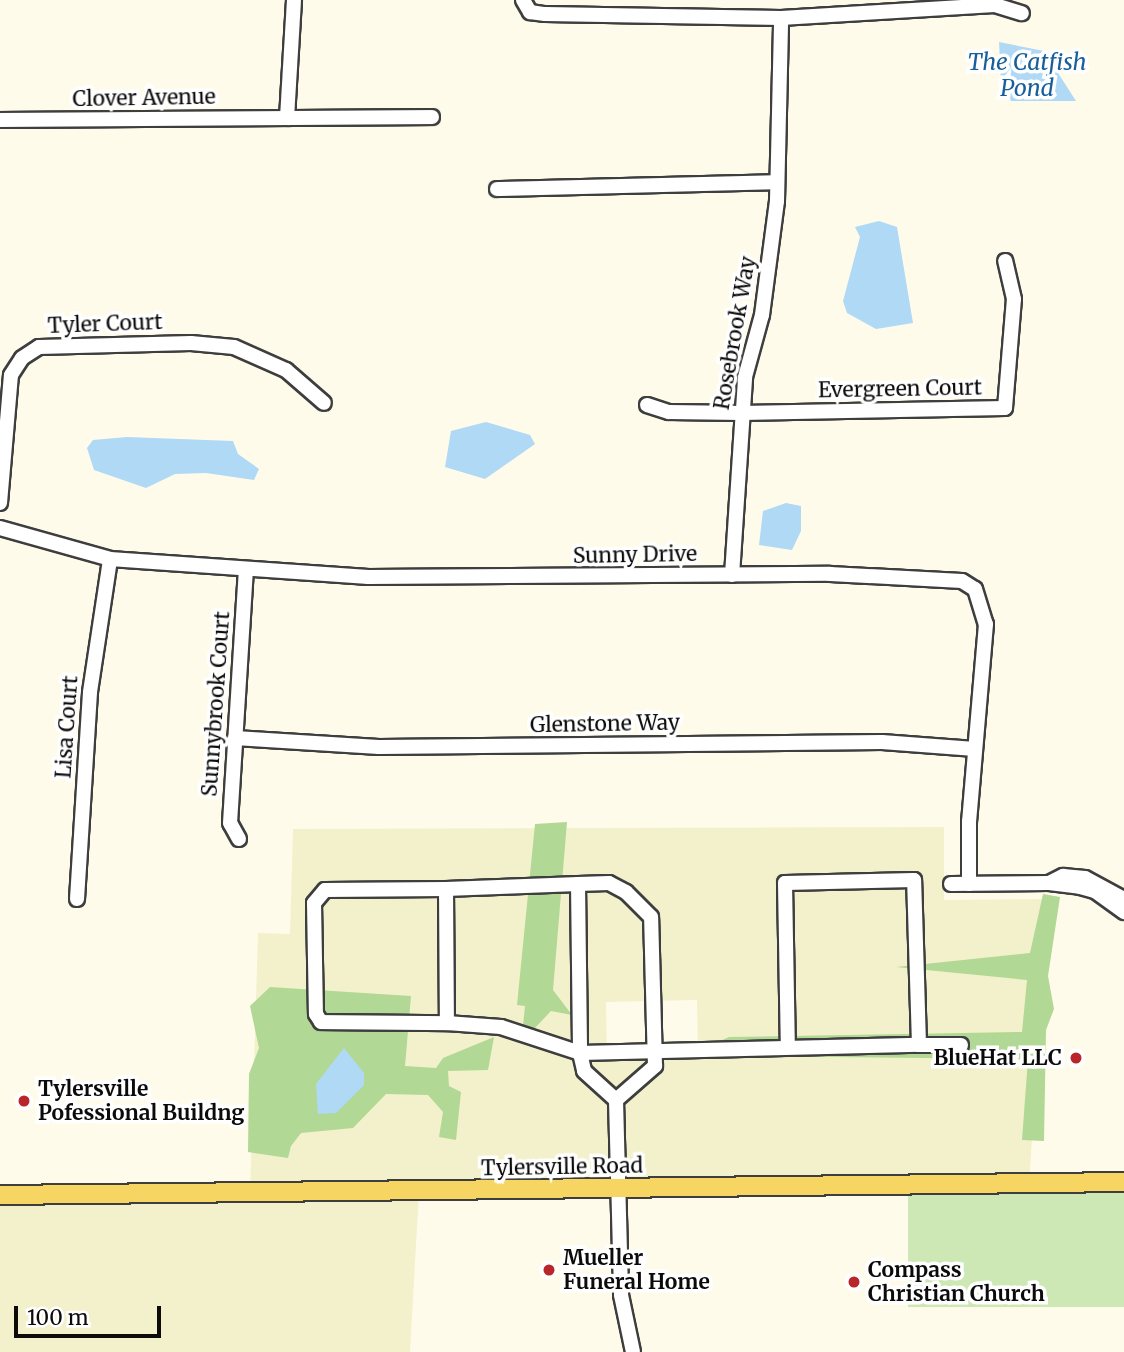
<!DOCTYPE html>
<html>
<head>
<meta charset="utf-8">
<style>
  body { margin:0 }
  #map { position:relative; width:1124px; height:1352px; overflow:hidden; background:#fffbea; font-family:Merriweather,serif }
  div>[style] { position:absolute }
  .farmland>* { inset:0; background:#f3f1cb }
  .green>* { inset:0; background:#cee8b5; transform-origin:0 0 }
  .forest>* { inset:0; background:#b1d894 }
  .water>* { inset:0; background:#b0d9f5 }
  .roads { filter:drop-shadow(2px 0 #3e3e3e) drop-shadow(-2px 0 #3e3e3e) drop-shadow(0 2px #3e3e3e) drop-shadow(0 -2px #3e3e3e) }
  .minor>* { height:14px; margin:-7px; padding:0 7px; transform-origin:7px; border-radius:7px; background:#fff }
  .major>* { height:18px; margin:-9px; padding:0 9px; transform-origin:9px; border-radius:9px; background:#f6d562 }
  .dots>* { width:19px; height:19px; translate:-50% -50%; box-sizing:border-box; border:4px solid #fff; border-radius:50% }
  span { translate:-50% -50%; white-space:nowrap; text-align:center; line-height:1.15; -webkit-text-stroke:7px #fff; paint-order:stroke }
  .street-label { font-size:21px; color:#0b0b0b }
  .poi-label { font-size:21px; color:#0b0b0b; font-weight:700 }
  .right { translate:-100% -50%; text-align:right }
  .left { translate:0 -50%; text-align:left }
  .water-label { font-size:23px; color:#185e9a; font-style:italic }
  .scale { position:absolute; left:14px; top:1306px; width:147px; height:32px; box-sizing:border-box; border:4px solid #0b0b0b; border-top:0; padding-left:9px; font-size:21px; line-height:24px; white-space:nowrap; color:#0b0b0b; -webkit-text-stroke:5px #fff; paint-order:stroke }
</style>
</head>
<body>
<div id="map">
  <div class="farmland">
    <div style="clip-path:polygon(evenodd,944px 827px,944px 900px,1048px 899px,1029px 1184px,419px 1192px,410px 1352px,0 1352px,0 1195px,250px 1192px,258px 933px,290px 934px,293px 829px,944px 827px,697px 1000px,698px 1057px,607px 1059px,606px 1002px,697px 1000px)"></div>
  </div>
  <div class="green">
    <div style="left:1124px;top:1182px;width:125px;height:216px;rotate:90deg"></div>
  </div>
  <div class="forest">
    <div style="clip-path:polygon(567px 822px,553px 990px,572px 1015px,551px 1011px,533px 1030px,523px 1026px,525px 1006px,517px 1005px,535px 824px)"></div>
    <div style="clip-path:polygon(1043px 894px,1060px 897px,1048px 976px,1054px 1009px,1046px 1030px,1044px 1141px,1022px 1140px,1028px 1059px,729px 1056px,711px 1045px,729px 1037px,1022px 1032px,1027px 980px,896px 967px,1030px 953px)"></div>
    <div style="clip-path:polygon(270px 987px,411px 996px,405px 1066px,436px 1068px,443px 1058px,494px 1037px,488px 1070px,448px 1071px,449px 1086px,461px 1092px,456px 1140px,439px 1137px,443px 1112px,428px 1095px,386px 1094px,353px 1128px,301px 1133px,291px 1146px,288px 1158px,248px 1152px,249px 1074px,259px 1048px,250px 1006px)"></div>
  </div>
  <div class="water">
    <div style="clip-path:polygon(999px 42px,1044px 51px,1076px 101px,1011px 101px,1001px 84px)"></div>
    <div style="clip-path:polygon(879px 221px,897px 227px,913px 323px,876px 329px,847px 313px,843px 301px,860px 237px,855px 227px)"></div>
    <div style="clip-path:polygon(486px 422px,530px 435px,535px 444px,485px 479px,445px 467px,451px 431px)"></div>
    <div style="clip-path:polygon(127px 437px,233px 441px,238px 454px,259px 469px,254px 480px,206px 473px,175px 474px,146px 488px,94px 470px,87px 448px,93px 440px)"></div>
    <div style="clip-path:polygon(786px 503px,801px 506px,801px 531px,792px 550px,759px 545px,763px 511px)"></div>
    <div style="clip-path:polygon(344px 1048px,364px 1073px,364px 1085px,336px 1113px,318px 1114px,316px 1084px)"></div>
  </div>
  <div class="roads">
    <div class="minor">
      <div style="left:523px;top:0;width:14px;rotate:60deg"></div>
      <div style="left:530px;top:12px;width:15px;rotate:8deg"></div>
      <div style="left:545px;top:14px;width:236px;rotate:1deg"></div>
      <div style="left:781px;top:18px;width:214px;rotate:-3.5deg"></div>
      <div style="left:995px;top:5px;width:28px;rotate:17deg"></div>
      <div style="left:287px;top:118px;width:118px;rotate:-86.6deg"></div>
      <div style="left:0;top:120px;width:432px;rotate:-0.4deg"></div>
      <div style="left:497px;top:189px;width:280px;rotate:-1.4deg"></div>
      <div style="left:647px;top:405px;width:23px;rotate:18deg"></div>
      <div style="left:669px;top:412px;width:72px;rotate:0.8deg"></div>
      <div style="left:741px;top:413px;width:264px;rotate:-1.1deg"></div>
      <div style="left:1005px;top:408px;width:109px;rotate:-85.3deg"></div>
      <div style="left:1014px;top:299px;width:39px;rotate:-103deg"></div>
      <div style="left:0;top:503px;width:128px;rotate:-85.1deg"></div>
      <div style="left:11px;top:375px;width:20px;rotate:-57deg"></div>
      <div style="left:22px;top:358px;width:20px;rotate:-33deg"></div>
      <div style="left:39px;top:347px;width:152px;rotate:-1.5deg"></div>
      <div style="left:191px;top:343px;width:43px;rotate:5.3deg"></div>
      <div style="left:234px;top:347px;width:57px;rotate:23.9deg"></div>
      <div style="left:286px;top:370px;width:50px;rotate:41deg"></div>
      <div style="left:0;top:528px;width:114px;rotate:15.7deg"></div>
      <div style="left:110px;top:559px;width:259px;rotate:4deg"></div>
      <div style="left:368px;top:577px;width:462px;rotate:-0.4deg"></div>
      <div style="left:830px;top:574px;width:132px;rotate:3deg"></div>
      <div style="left:962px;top:581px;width:15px;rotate:32deg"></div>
      <div style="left:975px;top:589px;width:37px;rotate:73deg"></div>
      <div style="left:986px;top:624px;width:198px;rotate:94.9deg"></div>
      <div style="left:969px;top:821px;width:63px;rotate:90deg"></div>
      <div style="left:732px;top:575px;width:198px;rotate:-86.2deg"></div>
      <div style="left:745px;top:377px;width:64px;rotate:-74.7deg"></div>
      <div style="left:762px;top:315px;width:115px;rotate:-82.5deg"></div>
      <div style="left:777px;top:201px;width:183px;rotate:-88.7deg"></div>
      <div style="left:235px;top:738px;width:144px;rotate:3.6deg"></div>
      <div style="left:379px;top:747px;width:503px;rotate:-0.57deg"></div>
      <div style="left:882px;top:742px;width:93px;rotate:4.3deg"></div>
      <div style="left:239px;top:839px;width:18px;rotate:-119deg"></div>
      <div style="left:230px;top:823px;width:254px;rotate:-86.4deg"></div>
      <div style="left:1049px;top:883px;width:16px;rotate:-27deg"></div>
      <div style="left:1063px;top:876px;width:22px;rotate:5deg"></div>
      <div style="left:1085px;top:878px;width:44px;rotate:28.3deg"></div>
      <div style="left:578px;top:884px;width:132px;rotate:177.8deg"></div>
      <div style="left:446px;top:889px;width:134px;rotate:89.6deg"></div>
      <div style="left:447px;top:1023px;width:54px;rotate:4.2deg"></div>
      <div style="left:501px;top:1027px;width:83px;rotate:18.2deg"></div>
      <div style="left:580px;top:1053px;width:339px;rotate:-1.4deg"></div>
      <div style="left:919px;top:1045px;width:165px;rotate:-91.7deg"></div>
      <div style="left:914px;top:880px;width:129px;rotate:178.7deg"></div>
      <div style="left:785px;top:883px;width:164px;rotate:89deg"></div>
      <div style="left:951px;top:884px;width:98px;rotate:-0.6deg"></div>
      <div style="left:1049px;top:883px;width:31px;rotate:7deg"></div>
      <div style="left:1080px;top:887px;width:16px;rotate:15deg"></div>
      <div style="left:1095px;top:891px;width:36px;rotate:36deg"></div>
      <div style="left:446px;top:889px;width:121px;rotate:179.5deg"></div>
      <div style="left:325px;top:890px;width:17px;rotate:130deg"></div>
      <div style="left:314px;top:903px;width:111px;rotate:89deg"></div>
      <div style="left:316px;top:1014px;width:9px;rotate:58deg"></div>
      <div style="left:321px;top:1022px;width:126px;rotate:0.5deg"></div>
      <div style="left:77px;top:899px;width:207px;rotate:-86.4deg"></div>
      <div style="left:90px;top:692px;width:134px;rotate:-81.4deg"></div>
      <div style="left:919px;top:1045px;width:42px"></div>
      <div style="left:616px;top:1100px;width:52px;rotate:-41.1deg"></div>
      <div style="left:655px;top:1066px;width:149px;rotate:-91.5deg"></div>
      <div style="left:651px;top:917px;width:35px;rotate:-135deg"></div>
      <div style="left:626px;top:892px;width:19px;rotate:-152deg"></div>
      <div style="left:609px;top:883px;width:31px;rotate:178deg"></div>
      <div style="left:578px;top:884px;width:169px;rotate:89.3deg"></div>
      <div style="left:580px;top:1053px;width:18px;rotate:77deg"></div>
      <div style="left:584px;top:1071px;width:43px;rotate:42.2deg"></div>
      <div style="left:616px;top:1100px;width:195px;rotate:88.5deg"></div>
      <div style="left:621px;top:1295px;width:58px;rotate:78.1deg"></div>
    </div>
    <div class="major">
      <div style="left:0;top:1195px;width:1124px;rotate:-0.66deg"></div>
    </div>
  </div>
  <div class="dots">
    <div style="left:1076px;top:1058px;background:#b8262a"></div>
    <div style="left:24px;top:1101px;background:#b8262a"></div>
    <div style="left:549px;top:1270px;background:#b8262a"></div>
    <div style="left:854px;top:1282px;background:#b8262a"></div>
  </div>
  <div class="street-label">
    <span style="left:144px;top:98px;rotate:-1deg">Clover Avenue</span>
    <span style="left:105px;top:324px;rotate:-2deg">Tyler Court</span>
    <span style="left:735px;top:333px;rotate:-80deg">Rosebrook Way</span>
    <span style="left:900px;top:389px;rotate:-1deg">Evergreen Court</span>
    <span style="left:635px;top:555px;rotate:-1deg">Sunny Drive</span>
    <span style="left:216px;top:704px;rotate:-86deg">Sunnybrook Court</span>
    <span style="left:605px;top:724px;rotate:-1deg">Glenstone Way</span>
    <span style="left:67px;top:727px;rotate:-86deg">Lisa Court</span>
    <span style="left:562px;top:1167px;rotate:-1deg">Tylersville Road</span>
  </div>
  <div class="poi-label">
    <span class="right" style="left:1062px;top:1058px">BlueHat LLC</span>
    <span class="left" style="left:38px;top:1101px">Tylersville<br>Pofessional Buildng</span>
    <span class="left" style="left:563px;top:1270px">Mueller<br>Funeral Home</span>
    <span class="left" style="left:868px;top:1282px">Compass<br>Christian Church</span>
  </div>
  <div class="water-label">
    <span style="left:1027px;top:75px">The Catfish<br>Pond</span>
  </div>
  <div class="scale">100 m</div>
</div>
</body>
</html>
